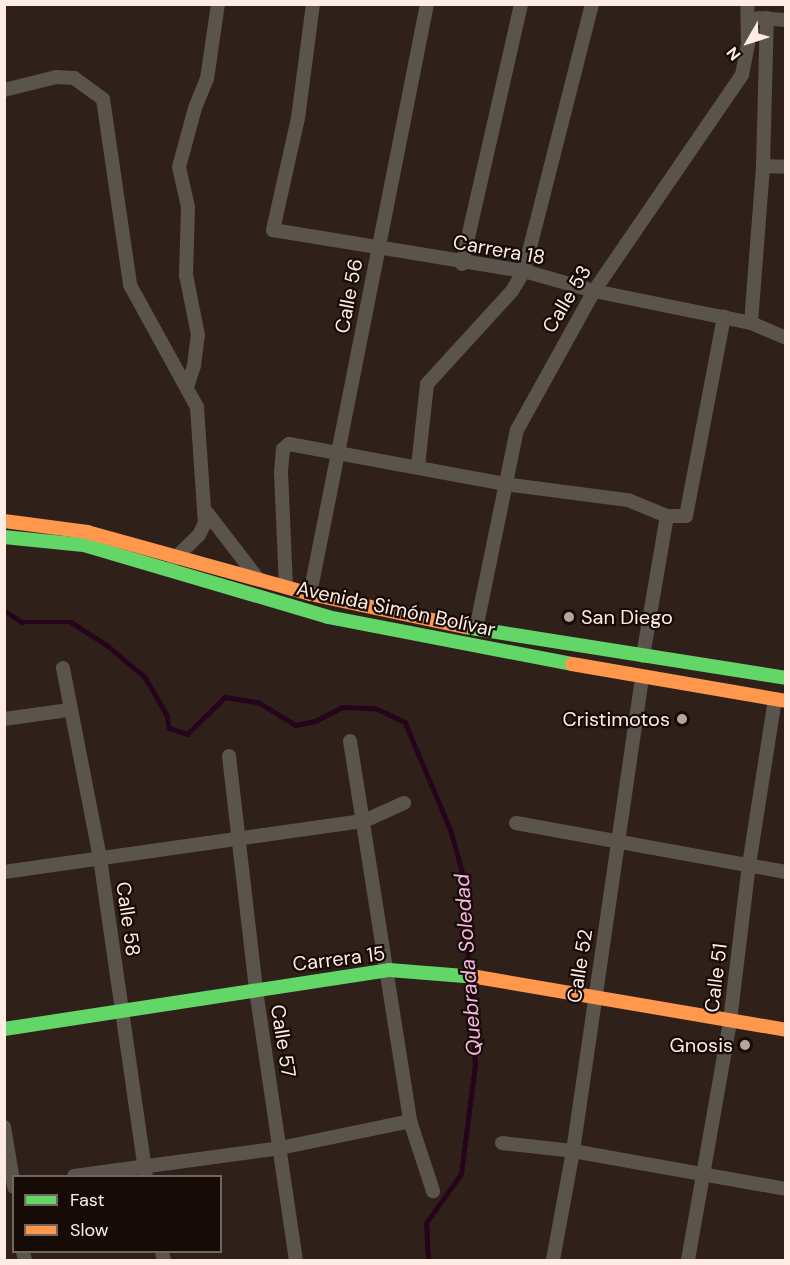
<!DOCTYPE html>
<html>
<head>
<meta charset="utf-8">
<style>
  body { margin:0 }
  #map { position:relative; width:790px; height:1265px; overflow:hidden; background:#2f211a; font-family:"DM Sans",sans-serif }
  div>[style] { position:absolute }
  .stream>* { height:4.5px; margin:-2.25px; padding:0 2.25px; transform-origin:2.25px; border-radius:2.25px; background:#26041c }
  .street>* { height:14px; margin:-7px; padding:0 7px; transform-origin:7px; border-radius:7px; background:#5a544c }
  .fast>* { height:14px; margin:-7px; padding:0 7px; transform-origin:7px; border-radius:7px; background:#63d668 }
  .slow>* { height:14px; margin:-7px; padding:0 7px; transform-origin:7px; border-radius:7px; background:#ff974d }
  .dots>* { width:16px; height:16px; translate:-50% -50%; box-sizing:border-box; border:3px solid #160b07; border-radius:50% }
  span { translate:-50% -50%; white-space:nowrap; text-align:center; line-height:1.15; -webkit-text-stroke:4.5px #160b07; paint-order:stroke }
  .street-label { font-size:20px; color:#ffede5 }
  .poi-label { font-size:20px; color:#ffede5 }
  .left { translate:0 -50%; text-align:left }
  .right { translate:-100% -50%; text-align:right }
  .water-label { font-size:21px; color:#fbb7e4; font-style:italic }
  .frame { position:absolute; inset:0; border:6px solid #ffede5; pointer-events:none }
  .legend { position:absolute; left:12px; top:1175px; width:210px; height:78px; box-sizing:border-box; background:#160b07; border:2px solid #736560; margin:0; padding:8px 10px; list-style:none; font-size:18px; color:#ffede5 }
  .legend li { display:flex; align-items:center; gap:12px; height:30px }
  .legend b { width:30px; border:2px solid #736560 }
  .north { position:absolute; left:718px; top:12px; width:60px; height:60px; -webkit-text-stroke:4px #160b07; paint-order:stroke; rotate:231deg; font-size:16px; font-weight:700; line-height:24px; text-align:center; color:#ffede5 }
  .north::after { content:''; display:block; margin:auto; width:21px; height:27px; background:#ffede5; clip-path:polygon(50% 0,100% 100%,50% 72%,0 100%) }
</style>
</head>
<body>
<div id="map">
  <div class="stream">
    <div style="left:4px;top:610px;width:22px;rotate:34deg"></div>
    <div style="left:22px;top:622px;width:49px"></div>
    <div style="left:71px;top:622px;width:44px;rotate:33deg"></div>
    <div style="left:108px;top:646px;width:48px;rotate:40deg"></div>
    <div style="left:145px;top:677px;width:44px;rotate:59.9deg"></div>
    <div style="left:167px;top:715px;width:13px;rotate:81deg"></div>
    <div style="left:169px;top:728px;width:19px;rotate:18deg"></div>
    <div style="left:187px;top:734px;width:53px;rotate:-44.2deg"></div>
    <div style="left:225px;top:697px;width:33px;rotate:9deg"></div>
    <div style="left:258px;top:702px;width:44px;rotate:31.2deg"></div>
    <div style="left:296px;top:725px;width:19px;rotate:-12deg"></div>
    <div style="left:315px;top:721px;width:30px;rotate:-27deg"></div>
    <div style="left:342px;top:707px;width:33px;rotate:2deg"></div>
    <div style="left:375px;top:708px;width:33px;rotate:25deg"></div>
    <div style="left:405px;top:722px;width:118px;rotate:67.1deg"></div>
    <div style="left:451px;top:831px;width:52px;rotate:74.4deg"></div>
    <div style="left:465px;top:881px;width:89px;rotate:87.4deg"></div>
    <div style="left:428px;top:1260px;width:37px;rotate:-93deg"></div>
    <div style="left:426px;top:1223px;width:60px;rotate:-54.5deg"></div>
    <div style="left:461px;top:1174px;width:110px;rotate:-82.7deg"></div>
    <div style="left:475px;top:1065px;width:83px;rotate:-93.4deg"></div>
  </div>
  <div class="street">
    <div style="left:313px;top:4px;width:115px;rotate:97.5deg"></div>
    <div style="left:298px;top:118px;width:115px;rotate:102.6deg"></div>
    <div style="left:273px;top:230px;width:254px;rotate:9.3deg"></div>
    <div style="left:524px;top:271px;width:73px;rotate:15.9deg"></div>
    <div style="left:594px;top:291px;width:160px;rotate:11.5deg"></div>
    <div style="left:751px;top:323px;width:38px;rotate:23deg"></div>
    <div style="left:758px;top:18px;width:28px;rotate:4deg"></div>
    <div style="left:4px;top:90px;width:54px;rotate:-14deg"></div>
    <div style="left:56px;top:77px;width:18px;rotate:3deg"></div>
    <div style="left:74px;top:78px;width:36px;rotate:36deg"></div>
    <div style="left:103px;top:99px;width:188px;rotate:81.7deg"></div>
    <div style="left:130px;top:285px;width:139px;rotate:61.2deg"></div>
    <div style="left:197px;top:407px;width:116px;rotate:86.1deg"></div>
    <div style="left:205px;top:523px;width:13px;rotate:117deg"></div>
    <div style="left:199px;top:535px;width:35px;rotate:136deg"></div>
    <div style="left:763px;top:166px;width:23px;rotate:2deg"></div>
    <div style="left:462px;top:264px;width:267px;rotate:-77.2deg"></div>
    <div style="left:751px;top:323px;width:157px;rotate:-85.6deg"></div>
    <div style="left:763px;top:166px;width:148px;rotate:-88.5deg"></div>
    <div style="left:187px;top:387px;width:22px;rotate:-72deg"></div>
    <div style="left:194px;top:366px;width:31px;rotate:-83deg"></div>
    <div style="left:198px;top:335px;width:61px;rotate:-101.3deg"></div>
    <div style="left:186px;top:275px;width:68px;rotate:-88.3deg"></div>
    <div style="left:188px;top:207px;width:41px;rotate:-102.7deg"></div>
    <div style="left:179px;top:167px;width:61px;rotate:-74.8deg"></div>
    <div style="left:195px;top:108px;width:31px;rotate:-68deg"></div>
    <div style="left:207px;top:79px;width:76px;rotate:-81.7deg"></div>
    <div style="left:418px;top:466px;width:82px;rotate:-83.7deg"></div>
    <div style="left:427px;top:384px;width:126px;rotate:-47.6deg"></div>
    <div style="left:512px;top:291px;width:23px;rotate:-59deg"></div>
    <div style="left:524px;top:271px;width:276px;rotate:-75.7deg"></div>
    <div style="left:205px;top:510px;width:88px;rotate:52.4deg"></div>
    <div style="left:286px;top:587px;width:115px;rotate:-92.5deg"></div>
    <div style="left:281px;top:472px;width:23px;rotate:-85deg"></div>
    <div style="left:283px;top:449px;width:8px;rotate:-40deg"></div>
    <div style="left:289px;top:444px;width:219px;rotate:10.5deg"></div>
    <div style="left:504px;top:484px;width:125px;rotate:7.4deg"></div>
    <div style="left:628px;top:500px;width:42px;rotate:22.3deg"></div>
    <div style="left:667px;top:516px;width:19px"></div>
    <div style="left:686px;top:516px;width:203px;rotate:-79.2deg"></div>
    <div style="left:310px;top:594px;width:601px;rotate:-78.78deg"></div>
    <div style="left:476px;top:629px;width:203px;rotate:-78.4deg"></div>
    <div style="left:517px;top:430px;width:159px;rotate:-61deg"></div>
    <div style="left:594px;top:291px;width:262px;rotate:-55.6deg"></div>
    <div style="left:742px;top:75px;width:33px;rotate:-79deg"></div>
    <div style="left:748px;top:43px;width:39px;rotate:-91deg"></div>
    <div style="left:643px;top:656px;width:142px;rotate:-80.3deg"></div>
    <div style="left:63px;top:668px;width:194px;rotate:79deg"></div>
    <div style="left:100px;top:858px;width:321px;rotate:81.8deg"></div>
    <div style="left:4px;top:719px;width:66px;rotate:-7.9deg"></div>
    <div style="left:350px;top:741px;width:385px;rotate:81deg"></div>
    <div style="left:410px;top:1121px;width:74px;rotate:71.8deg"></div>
    <div style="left:229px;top:756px;width:236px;rotate:83.4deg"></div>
    <div style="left:256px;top:990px;width:273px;rotate:81.6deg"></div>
    <div style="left:516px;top:823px;width:274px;rotate:10.3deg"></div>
    <div style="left:4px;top:872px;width:364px;rotate:-8.1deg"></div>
    <div style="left:364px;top:821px;width:44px;rotate:-24.2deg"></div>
    <div style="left:4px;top:1127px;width:61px;rotate:80.5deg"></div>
    <div style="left:502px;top:1143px;width:71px;rotate:6.4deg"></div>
    <div style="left:573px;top:1151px;width:216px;rotate:10.1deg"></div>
    <div style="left:74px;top:1176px;width:208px;rotate:-7.7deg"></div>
    <div style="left:280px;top:1148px;width:133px;rotate:-11.7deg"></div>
    <div style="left:23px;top:1252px;width:8px;rotate:76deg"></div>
    <div style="left:162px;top:1252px;width:8px;rotate:76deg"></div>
    <div style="left:553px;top:1260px;width:111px;rotate:-79.6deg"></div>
    <div style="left:573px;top:1151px;width:478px;rotate:-81.7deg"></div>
    <div style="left:688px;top:1260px;width:243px;rotate:-80deg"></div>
    <div style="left:730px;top:1021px;width:157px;rotate:-83.1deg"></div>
    <div style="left:749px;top:865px;width:168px;rotate:-81.1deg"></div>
  </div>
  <div class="fast">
    <div style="left:4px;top:537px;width:80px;rotate:5.7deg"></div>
    <div style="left:84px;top:545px;width:254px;rotate:16.4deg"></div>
    <div style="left:328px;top:617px;width:248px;rotate:10.9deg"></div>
    <div style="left:465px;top:627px;width:325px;rotate:9deg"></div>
    <div style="left:4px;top:1029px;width:389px;rotate:-8.7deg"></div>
    <div style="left:389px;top:970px;width:88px;rotate:4.5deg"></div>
  </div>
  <div class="slow">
    <div style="left:4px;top:521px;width:84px;rotate:7.5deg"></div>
    <div style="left:87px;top:532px;width:231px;rotate:15.5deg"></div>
    <div style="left:310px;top:594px;width:158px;rotate:12deg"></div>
    <div style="left:572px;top:664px;width:217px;rotate:9.8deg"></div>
    <div style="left:477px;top:977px;width:314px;rotate:9.7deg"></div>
  </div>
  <div class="dots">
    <div style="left:569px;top:617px;background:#b6a69e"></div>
    <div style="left:682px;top:719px;background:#b6a69e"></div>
    <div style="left:745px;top:1045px;background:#b6a69e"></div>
  </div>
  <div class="street-label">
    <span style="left:499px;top:250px;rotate:10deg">Carrera 18</span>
    <span style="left:349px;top:296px;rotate:-79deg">Calle 56</span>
    <span style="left:567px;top:299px;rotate:-59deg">Calle 53</span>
    <span style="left:396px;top:609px;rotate:12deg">Avenida Simón Bolívar</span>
    <span style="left:128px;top:919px;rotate:82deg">Calle 58</span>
    <span style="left:339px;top:959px;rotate:-7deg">Carrera 15</span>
    <span style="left:580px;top:966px;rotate:-81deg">Calle 52</span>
    <span style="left:716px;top:978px;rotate:-83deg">Calle 51</span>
    <span style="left:283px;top:1041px;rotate:81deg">Calle 57</span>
  </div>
  <div class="poi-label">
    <span class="left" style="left:581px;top:617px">San Diego</span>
    <span class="right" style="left:670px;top:719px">Cristimotos</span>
    <span class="right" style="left:733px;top:1045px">Gnosis</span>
  </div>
  <div class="water-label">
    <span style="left:468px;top:965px;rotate:-94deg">Quebrada Soledad</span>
  </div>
  <div class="frame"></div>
  <ul class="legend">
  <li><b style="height:8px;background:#63d668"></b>Fast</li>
  <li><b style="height:8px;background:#ff974d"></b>Slow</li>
  </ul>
  <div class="north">N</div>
</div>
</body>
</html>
